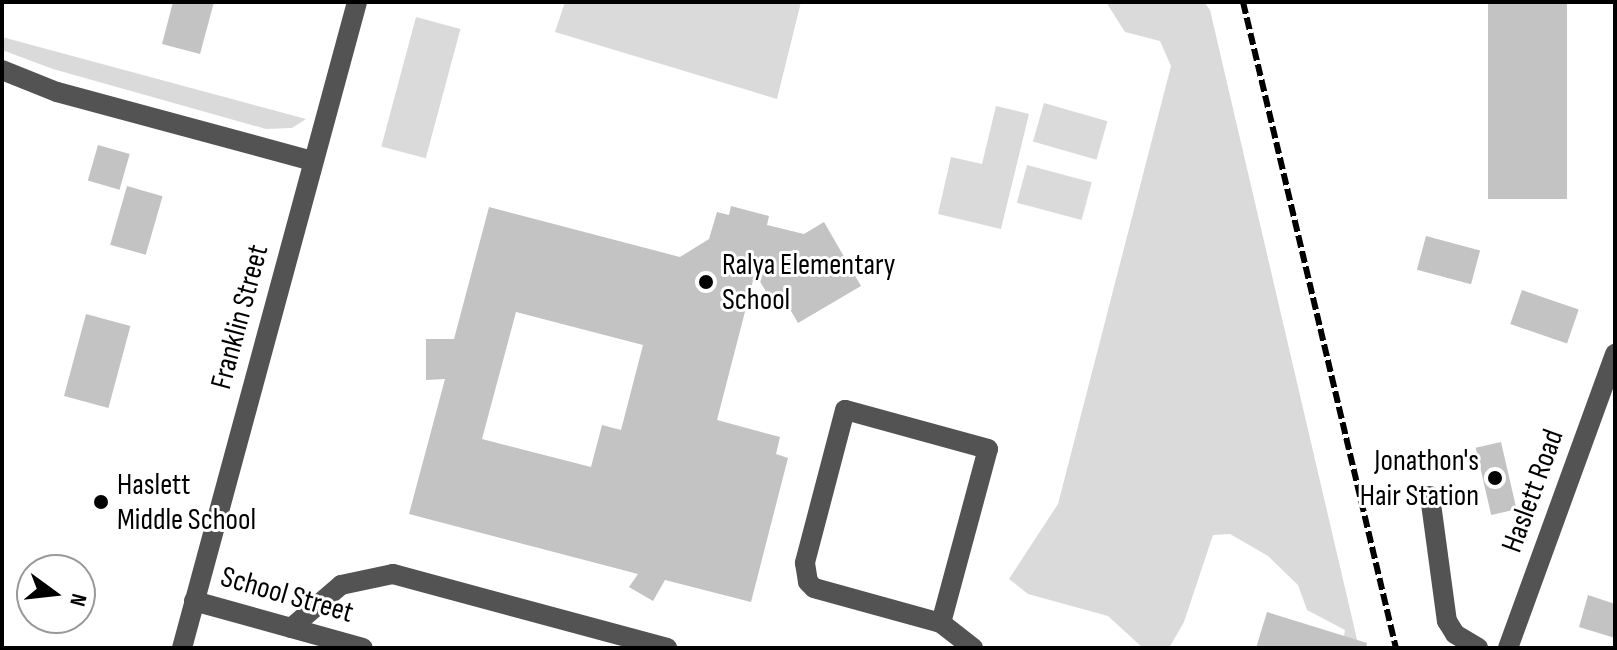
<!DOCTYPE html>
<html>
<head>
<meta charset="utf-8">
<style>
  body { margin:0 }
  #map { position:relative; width:1617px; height:650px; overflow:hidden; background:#fff; font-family:"Sofia Sans Condensed",sans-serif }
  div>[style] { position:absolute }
  .green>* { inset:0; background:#dadada; transform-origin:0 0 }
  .building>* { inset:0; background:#c3c3c3; transform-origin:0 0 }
  .minor>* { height:20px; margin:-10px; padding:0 10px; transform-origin:10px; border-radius:10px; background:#535353 }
  .rail>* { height:6px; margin-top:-3px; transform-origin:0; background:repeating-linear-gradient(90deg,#000 0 12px,transparent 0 16px) }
  .dots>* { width:22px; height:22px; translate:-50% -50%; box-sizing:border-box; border:4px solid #fff; border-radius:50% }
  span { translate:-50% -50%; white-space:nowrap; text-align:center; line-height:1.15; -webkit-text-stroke:6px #fff; paint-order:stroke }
  .poi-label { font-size:30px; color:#000 }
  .left { translate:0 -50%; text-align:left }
  .right { translate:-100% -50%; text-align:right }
  .street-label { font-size:30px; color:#000 }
  .frame { position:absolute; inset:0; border:4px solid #000; pointer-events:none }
  .north { position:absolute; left:16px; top:554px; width:80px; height:80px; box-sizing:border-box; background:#fff; border:2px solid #999; border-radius:50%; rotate:105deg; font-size:22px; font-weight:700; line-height:32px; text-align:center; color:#000 }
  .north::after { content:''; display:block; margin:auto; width:28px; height:36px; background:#000; clip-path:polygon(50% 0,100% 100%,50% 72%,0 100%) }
</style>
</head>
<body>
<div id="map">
  <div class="green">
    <div style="clip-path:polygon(565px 2px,801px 2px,777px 99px,555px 32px)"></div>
    <div style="clip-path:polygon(1106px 2px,1204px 2px,1210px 10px,1359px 648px,1342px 648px,1345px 630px,1307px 610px,1298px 585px,1268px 556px,1230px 534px,1213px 535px,1184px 622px,1169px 648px,1143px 648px,1108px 616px,1028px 594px,1009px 579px,1058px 504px,1171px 66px,1160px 41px,1125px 32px)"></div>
    <div style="left:416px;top:17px;width:46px;height:134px;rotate:15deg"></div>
    <div style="clip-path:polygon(2px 37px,306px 119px,292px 128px,266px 129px,53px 69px,2px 50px)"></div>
    <div style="left:1044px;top:103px;width:66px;height:40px;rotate:16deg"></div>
    <div style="clip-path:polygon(996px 106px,1029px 114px,1001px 229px,938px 214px,951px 157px,982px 164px)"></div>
    <div style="left:1027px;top:165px;width:67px;height:39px;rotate:15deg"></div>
  </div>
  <div class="building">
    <div style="clip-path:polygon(173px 2px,214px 2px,200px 54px,162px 44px)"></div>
    <div style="left:1488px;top:2px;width:79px;height:197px"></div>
    <div style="left:98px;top:145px;width:33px;height:37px;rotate:16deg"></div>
    <div style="left:127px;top:186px;width:37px;height:61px;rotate:16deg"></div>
    <div style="clip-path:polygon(evenodd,731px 206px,769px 216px,767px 225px,804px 234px,824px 222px,861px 286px,798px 323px,781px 294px,771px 300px,755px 273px,717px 420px,780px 437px,776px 454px,788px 458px,751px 602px,665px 580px,653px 601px,629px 587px,638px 574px,409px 514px,445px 379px,426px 380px,426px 339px,454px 339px,489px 207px,680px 257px,709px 239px,717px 212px,729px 215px,731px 206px,516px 312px,643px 345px,621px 430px,602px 425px,591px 467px,482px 439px,516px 312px)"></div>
    <div style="left:1426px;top:236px;width:56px;height:35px;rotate:15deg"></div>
    <div style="left:1522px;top:290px;width:60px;height:36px;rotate:19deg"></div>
    <div style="left:86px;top:314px;width:46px;height:85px;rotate:15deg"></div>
    <div style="left:1501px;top:442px;width:69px;height:26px;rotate:77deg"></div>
    <div style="clip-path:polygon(1588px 595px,1615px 604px,1615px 638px,1579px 627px)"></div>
    <div style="clip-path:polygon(1267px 612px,1367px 643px,1366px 648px,1256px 648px)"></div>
  </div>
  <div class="minor">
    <div style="left:2px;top:70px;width:59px;rotate:21.8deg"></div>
    <div style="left:57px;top:92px;width:265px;rotate:15.1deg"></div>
    <div style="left:1430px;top:496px;width:126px;rotate:82.3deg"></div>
    <div style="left:1447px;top:621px;width:15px;rotate:58deg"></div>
    <div style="left:1455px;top:634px;width:27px;rotate:31deg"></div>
    <div style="left:194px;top:601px;width:175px;rotate:15.5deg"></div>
    <div style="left:941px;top:623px;width:180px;rotate:-74.9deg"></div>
    <div style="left:988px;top:449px;width:148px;rotate:-164.7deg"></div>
    <div style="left:845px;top:410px;width:158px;rotate:104.7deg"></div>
    <div style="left:805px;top:563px;width:19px;rotate:81deg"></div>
    <div style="left:808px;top:582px;width:8px;rotate:45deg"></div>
    <div style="left:814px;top:588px;width:132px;rotate:15.4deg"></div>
    <div style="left:941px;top:623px;width:41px;rotate:38deg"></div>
    <div style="left:291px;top:628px;width:66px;rotate:-40.7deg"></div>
    <div style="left:341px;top:585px;width:53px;rotate:-11.9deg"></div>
    <div style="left:393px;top:574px;width:284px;rotate:15.1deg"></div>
    <div style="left:182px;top:648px;width:669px;rotate:-74.84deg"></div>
    <div style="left:1508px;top:648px;width:313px;rotate:-70deg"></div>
  </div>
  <div class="rail">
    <div style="left:1243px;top:2px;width:664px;rotate:76.68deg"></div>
  </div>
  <div class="dots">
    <div style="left:706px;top:282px;background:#000"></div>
    <div style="left:1495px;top:478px;background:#000"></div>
    <div style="left:101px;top:502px;background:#000"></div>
  </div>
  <div class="poi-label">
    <span class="left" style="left:722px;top:282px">Ralya Elementary<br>School</span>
    <span class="right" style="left:1479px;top:478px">Jonathon's<br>Hair Station</span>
    <span class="left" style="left:117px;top:502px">Haslett<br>Middle School</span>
  </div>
  <div class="street-label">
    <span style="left:240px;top:317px;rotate:-75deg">Franklin Street</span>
    <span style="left:1533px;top:491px;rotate:-70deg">Haslett Road</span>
    <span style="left:287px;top:595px;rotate:16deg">School Street</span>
  </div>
  <div class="frame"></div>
  <div class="north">N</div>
</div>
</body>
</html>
